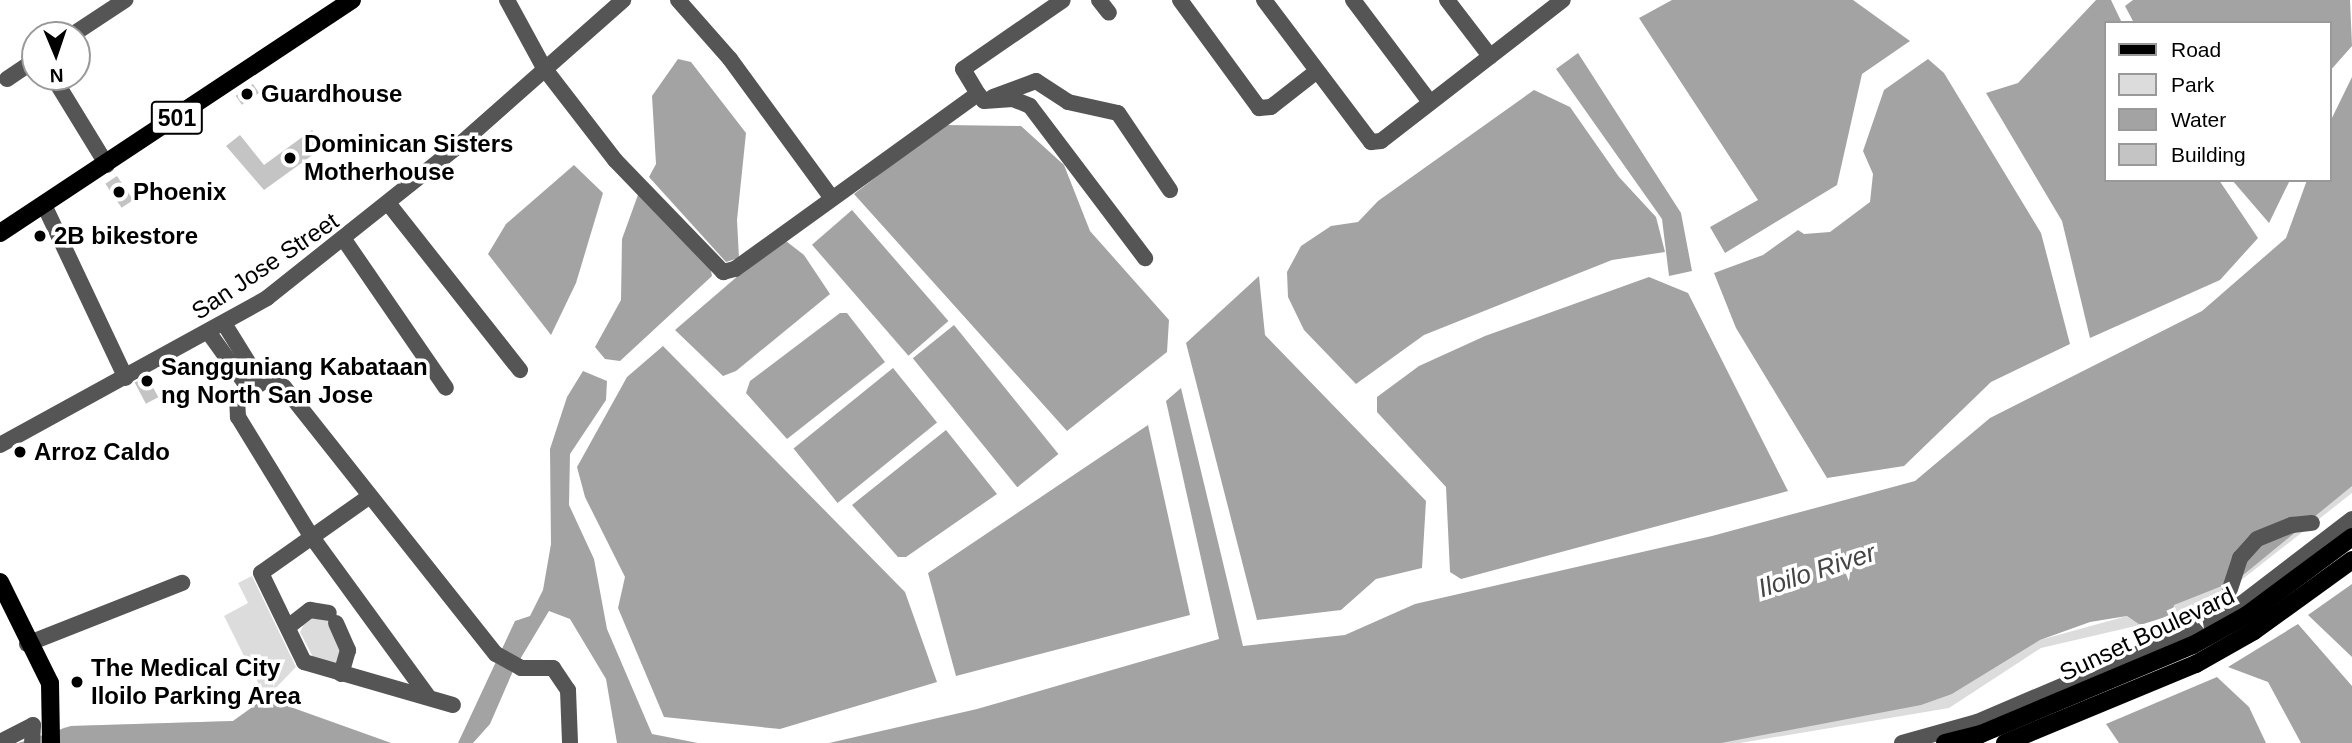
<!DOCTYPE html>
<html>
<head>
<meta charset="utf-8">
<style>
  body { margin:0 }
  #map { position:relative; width:2352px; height:743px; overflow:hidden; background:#fff; font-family:Arial,sans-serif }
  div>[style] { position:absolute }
  .green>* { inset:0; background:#dcdcdc }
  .water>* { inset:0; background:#a3a3a3; transform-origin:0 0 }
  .building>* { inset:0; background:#c4c4c4; transform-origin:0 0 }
  .minor>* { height:16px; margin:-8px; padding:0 8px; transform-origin:8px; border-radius:8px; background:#555 }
  .major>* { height:18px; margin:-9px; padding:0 9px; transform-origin:9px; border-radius:9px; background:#000 }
  .dots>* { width:19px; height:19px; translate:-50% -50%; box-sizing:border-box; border:4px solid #fff; border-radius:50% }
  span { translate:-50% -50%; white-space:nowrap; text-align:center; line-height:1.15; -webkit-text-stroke:7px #fff; paint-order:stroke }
  .shield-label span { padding:2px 5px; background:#fff; border:2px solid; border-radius:5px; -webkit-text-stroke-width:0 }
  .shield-label { font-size:23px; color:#000; font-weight:700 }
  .poi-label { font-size:24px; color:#000; font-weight:700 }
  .left { translate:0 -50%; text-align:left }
  .street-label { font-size:24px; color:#000 }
  .water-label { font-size:26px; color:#444; font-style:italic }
  .legend { position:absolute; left:2104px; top:21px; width:228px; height:161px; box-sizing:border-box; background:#fff; border:2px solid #999; margin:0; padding:9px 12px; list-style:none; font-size:21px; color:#000 }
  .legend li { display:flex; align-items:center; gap:14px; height:35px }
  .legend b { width:35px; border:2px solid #999 }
  .north { position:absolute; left:21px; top:21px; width:70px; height:70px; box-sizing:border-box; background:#fff; border:2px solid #999; border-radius:50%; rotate:178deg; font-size:19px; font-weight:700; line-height:28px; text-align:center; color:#000 }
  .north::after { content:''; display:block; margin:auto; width:24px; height:32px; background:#000; clip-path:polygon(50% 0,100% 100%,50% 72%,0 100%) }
</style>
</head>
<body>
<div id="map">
  <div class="green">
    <div style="clip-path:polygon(2352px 476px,2352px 493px,2230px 589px,2172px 615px,2173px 605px)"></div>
    <div style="clip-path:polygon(252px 576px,296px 667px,266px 698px,391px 743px,64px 743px,62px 728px,71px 726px,233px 721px,265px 698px,224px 616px,248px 603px,238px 583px)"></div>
    <div style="clip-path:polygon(308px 616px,326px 616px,343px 645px,338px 665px,314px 659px,300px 632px)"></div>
    <div style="clip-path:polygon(2127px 616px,2140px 625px,2041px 648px,1949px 708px,1740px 743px,1710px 743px,1952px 694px,2040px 640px)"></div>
  </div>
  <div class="water">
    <div style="clip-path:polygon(1672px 0,1853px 0,1910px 41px,1862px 74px,1837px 185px,1725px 253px,1710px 227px,1758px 200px,1639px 18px)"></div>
    <div style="clip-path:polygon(2096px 0,2111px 0,2122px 23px,2105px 23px,2105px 180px,2219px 180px,2258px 238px,2220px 280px,2090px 338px,2062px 221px,1986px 93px,2018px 83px)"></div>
    <div style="clip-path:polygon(2133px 0,2350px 0,2352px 46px,2329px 72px,2329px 23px,2134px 23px,2125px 6px)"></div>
    <div style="clip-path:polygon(1578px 53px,1681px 213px,1692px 271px,1669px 276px,1662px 219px,1556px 69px)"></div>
    <div style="clip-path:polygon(678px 59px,691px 62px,746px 133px,737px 220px,739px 258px,726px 262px,649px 177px,656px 164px,652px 96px)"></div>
    <div style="clip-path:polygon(1928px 59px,1944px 73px,2041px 233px,2070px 344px,1991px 382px,1904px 466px,1827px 478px,1736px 328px,1714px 273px,1763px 255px,1798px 230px,1804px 234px,1830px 232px,1870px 202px,1873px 174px,1863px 151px,1884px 90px)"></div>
    <div style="clip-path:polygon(2352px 77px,2352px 486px,2237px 580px,2174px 605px,2172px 615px,2140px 625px,2127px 616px,2090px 622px,2040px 640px,1952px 694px,1921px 705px,1721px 743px,829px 743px,977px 709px,1219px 639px,1166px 401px,1181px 388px,1243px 646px,1345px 635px,1415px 604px,1712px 536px,1915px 481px,1990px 418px,2202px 311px,2286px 238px,2307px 180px,2329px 180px,2329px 124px)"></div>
    <div style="clip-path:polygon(1534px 90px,1570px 107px,1619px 177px,1656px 217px,1665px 252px,1612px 260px,1424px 335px,1356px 384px,1304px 330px,1288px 297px,1287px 272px,1301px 246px,1331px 226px,1358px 222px,1378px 201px)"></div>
    <div style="clip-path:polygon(944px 125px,1021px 126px,1064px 165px,1090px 231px,1169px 320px,1167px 352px,1067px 431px,854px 194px)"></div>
    <div style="clip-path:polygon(574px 165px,603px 193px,576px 283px,551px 335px,488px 254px,506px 224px)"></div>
    <div style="clip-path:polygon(2232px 180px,2290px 180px,2269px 223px)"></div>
    <div style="clip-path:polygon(639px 192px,710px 265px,712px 276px,620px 361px,605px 359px,595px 347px,621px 300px,622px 239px)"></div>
    <div style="left:852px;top:210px;width:147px;height:53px;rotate:49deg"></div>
    <div style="clip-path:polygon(782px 238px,804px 255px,830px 294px,736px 371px,723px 376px,675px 330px)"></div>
    <div style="clip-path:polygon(1259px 276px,1265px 335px,1426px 501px,1422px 568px,1376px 579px,1341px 610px,1257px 620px,1186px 343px)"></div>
    <div style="clip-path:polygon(1649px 277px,1688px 293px,1788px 491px,1461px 579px,1450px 572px,1446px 487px,1377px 412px,1377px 397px,1419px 366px,1485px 336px)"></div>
    <div style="clip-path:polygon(840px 313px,847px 313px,885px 362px,787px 439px,746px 393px,750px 381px)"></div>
    <div style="left:954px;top:325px;width:166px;height:53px;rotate:51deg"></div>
    <div style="clip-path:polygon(663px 346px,905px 592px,937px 682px,780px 729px,664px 717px,618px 608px,625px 577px,585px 497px,577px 467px,627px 377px)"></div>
    <div style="left:893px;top:368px;width:70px;height:128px;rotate:51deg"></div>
    <div style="clip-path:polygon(583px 371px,607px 381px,606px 400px,570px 454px,569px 505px,594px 559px,607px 629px,652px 734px,698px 743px,617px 743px,606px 679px,570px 619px,549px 611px,513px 671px,490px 724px,473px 743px,458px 743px,515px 621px,530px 616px,543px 590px,551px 544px,550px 449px,567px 397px)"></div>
    <div style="clip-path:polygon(1148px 425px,1190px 615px,956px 676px,928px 573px)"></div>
    <div style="clip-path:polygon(946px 430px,997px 494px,906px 557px,898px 557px,852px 505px)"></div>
    <div style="clip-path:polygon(2352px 584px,2352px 657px,2308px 615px)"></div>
    <div style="clip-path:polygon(2298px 624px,2352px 686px,2352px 743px,2301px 743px,2268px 682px,2228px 667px)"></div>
    <div style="clip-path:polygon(2217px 677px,2249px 707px,2266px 743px,2119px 743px,2106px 724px)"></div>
    <div style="clip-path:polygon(265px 698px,391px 743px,18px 743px,71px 726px,233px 721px)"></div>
  </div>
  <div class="building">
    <div style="left:253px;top:84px;width:11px;height:21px;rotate:56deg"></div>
    <div style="clip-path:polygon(312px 130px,325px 146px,264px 190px,226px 146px,240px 135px,264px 165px)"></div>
    <div style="left:117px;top:176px;width:29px;height:14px;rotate:56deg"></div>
    <div style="left:147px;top:376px;width:24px;height:14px;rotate:62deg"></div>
  </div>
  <div class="minor">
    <div style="left:507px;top:0;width:77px;rotate:61.4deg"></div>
    <div style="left:544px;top:68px;width:116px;rotate:52.3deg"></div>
    <div style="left:615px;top:160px;width:156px;rotate:46deg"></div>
    <div style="left:723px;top:272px;width:12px;rotate:-14deg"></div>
    <div style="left:735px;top:269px;width:299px;rotate:-35.8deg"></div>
    <div style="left:978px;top:94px;width:9px;rotate:49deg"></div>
    <div style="left:984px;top:101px;width:29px;rotate:-4deg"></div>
    <div style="left:1013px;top:99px;width:18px;rotate:22deg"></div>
    <div style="left:1030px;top:106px;width:191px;rotate:52.9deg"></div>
    <div style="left:678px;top:0;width:79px;rotate:48.6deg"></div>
    <div style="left:730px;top:59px;width:171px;rotate:53.8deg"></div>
    <div style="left:1099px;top:0;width:16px;rotate:52deg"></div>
    <div style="left:1180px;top:0;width:134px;rotate:53.8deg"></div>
    <div style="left:1259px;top:108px;width:12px;rotate:-5deg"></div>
    <div style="left:1271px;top:107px;width:58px;rotate:-38deg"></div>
    <div style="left:1264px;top:0;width:178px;rotate:53deg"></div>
    <div style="left:1371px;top:142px;width:10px;rotate:-6deg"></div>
    <div style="left:1381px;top:141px;width:230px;rotate:-37.8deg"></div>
    <div style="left:1353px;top:0;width:128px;rotate:53deg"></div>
    <div style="left:1447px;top:0;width:71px;rotate:52.5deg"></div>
    <div style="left:72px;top:35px;width:64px;rotate:-33.4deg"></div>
    <div style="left:53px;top:77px;width:103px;rotate:58.5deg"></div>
    <div style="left:7px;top:79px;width:34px;rotate:-34deg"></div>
    <div style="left:978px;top:94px;width:29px;rotate:-121deg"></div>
    <div style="left:963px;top:69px;width:121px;rotate:-34.6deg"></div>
    <div style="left:993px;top:97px;width:46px;rotate:-20.4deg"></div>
    <div style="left:1036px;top:81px;width:38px;rotate:33deg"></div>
    <div style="left:1068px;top:102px;width:51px;rotate:12.4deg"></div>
    <div style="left:1118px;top:113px;width:93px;rotate:56deg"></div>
    <div style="left:388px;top:203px;width:213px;rotate:51.7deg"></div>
    <div style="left:45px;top:207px;width:189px;rotate:64.7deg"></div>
    <div style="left:345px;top:241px;width:178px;rotate:55.5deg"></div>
    <div style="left:225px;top:325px;width:68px;rotate:58.2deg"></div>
    <div style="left:209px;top:333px;width:70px;rotate:54.3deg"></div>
    <div style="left:0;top:445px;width:305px;rotate:-28.8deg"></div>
    <div style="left:267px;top:298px;width:243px;rotate:-38.5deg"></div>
    <div style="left:457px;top:147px;width:222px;rotate:-41.5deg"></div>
    <div style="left:370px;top:496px;width:133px;rotate:144.8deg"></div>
    <div style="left:261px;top:573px;width:99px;rotate:64.2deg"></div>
    <div style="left:304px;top:662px;width:155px;rotate:16.1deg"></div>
    <div style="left:2230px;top:589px;width:33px;rotate:-72deg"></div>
    <div style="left:2240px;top:558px;width:25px;rotate:-48deg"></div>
    <div style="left:2257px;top:539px;width:38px;rotate:-22deg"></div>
    <div style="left:2292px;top:525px;width:20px;rotate:-6deg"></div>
    <div style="left:336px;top:623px;width:30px;rotate:66deg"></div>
    <div style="left:348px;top:650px;width:25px;rotate:106deg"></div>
    <div style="left:288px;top:627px;width:28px;rotate:-38deg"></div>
    <div style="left:310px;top:610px;width:19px;rotate:9deg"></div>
    <div style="left:27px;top:644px;width:167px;rotate:-21.5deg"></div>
    <div style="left:427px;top:695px;width:197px;rotate:-126.1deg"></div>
    <div style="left:311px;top:536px;width:140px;rotate:-121.5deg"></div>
    <div style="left:238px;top:417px;width:17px;rotate:-93deg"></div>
    <div style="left:237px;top:400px;width:35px;rotate:-35deg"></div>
    <div style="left:266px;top:380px;width:19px;rotate:21deg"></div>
    <div style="left:284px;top:387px;width:341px;rotate:51.6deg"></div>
    <div style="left:496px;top:654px;width:29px;rotate:29deg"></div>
    <div style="left:521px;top:668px;width:32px"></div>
    <div style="left:553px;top:668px;width:27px;rotate:56deg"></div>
    <div style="left:568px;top:690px;width:53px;rotate:87.8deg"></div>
    <div style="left:0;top:742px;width:37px;rotate:-27deg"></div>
    <div style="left:33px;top:725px;width:18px;rotate:93deg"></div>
    <div style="left:1902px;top:743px;width:78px;rotate:-15.6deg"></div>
    <div style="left:1977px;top:722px;width:228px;rotate:-23deg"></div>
    <div style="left:2187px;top:633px;width:61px;rotate:-28.2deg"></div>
    <div style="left:2241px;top:604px;width:140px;rotate:-37.4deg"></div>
  </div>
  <div class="major">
    <div style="left:0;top:233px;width:422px;rotate:-33.5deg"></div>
    <div style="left:0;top:582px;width:113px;rotate:63.7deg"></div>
    <div style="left:50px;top:683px;width:60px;rotate:89deg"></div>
    <div style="left:1945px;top:743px;width:37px;rotate:-14deg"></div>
    <div style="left:1981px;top:734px;width:230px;rotate:-22.8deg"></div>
    <div style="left:2193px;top:645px;width:62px;rotate:-29.1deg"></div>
    <div style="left:2247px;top:615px;width:131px;rotate:-36.6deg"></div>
    <div style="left:2005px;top:743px;width:207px;rotate:-22.5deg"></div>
    <div style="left:2196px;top:664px;width:67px;rotate:-29.6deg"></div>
    <div style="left:2254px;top:631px;width:121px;rotate:-35.9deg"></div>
  </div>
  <div class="dots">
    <div style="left:247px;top:94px;background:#000"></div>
    <div style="left:290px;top:158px;background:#000"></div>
    <div style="left:119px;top:192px;background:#000"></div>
    <div style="left:40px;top:236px;background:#000"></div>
    <div style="left:147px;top:381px;background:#000"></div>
    <div style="left:20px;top:452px;background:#000"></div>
    <div style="left:77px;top:682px;background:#000"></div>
  </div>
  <div class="shield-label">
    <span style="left:177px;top:118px">501</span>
  </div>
  <div class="poi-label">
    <span class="left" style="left:261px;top:94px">Guardhouse</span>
    <span class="left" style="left:304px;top:158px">Dominican Sisters<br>Motherhouse</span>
    <span class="left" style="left:133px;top:192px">Phoenix</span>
    <span class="left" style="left:54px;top:236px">2B bikestore</span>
    <span class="left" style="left:161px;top:381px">Sangguniang Kabataan<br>ng North San Jose</span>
    <span class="left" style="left:34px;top:452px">Arroz Caldo</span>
    <span class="left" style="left:91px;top:682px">The Medical City<br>Iloilo Parking Area</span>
  </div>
  <div class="street-label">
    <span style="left:265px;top:266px;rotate:-34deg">San Jose Street</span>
    <span style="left:2147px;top:634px;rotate:-25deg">Sunset Boulevard</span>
  </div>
  <div class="water-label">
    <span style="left:1817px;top:571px;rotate:-18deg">Iloilo River</span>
  </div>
  <ul class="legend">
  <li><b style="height:9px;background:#000"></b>Road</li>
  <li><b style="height:19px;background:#dcdcdc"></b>Park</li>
  <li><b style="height:19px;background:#a3a3a3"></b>Water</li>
  <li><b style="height:19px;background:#c4c4c4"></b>Building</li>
  </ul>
  <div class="north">N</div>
</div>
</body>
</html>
